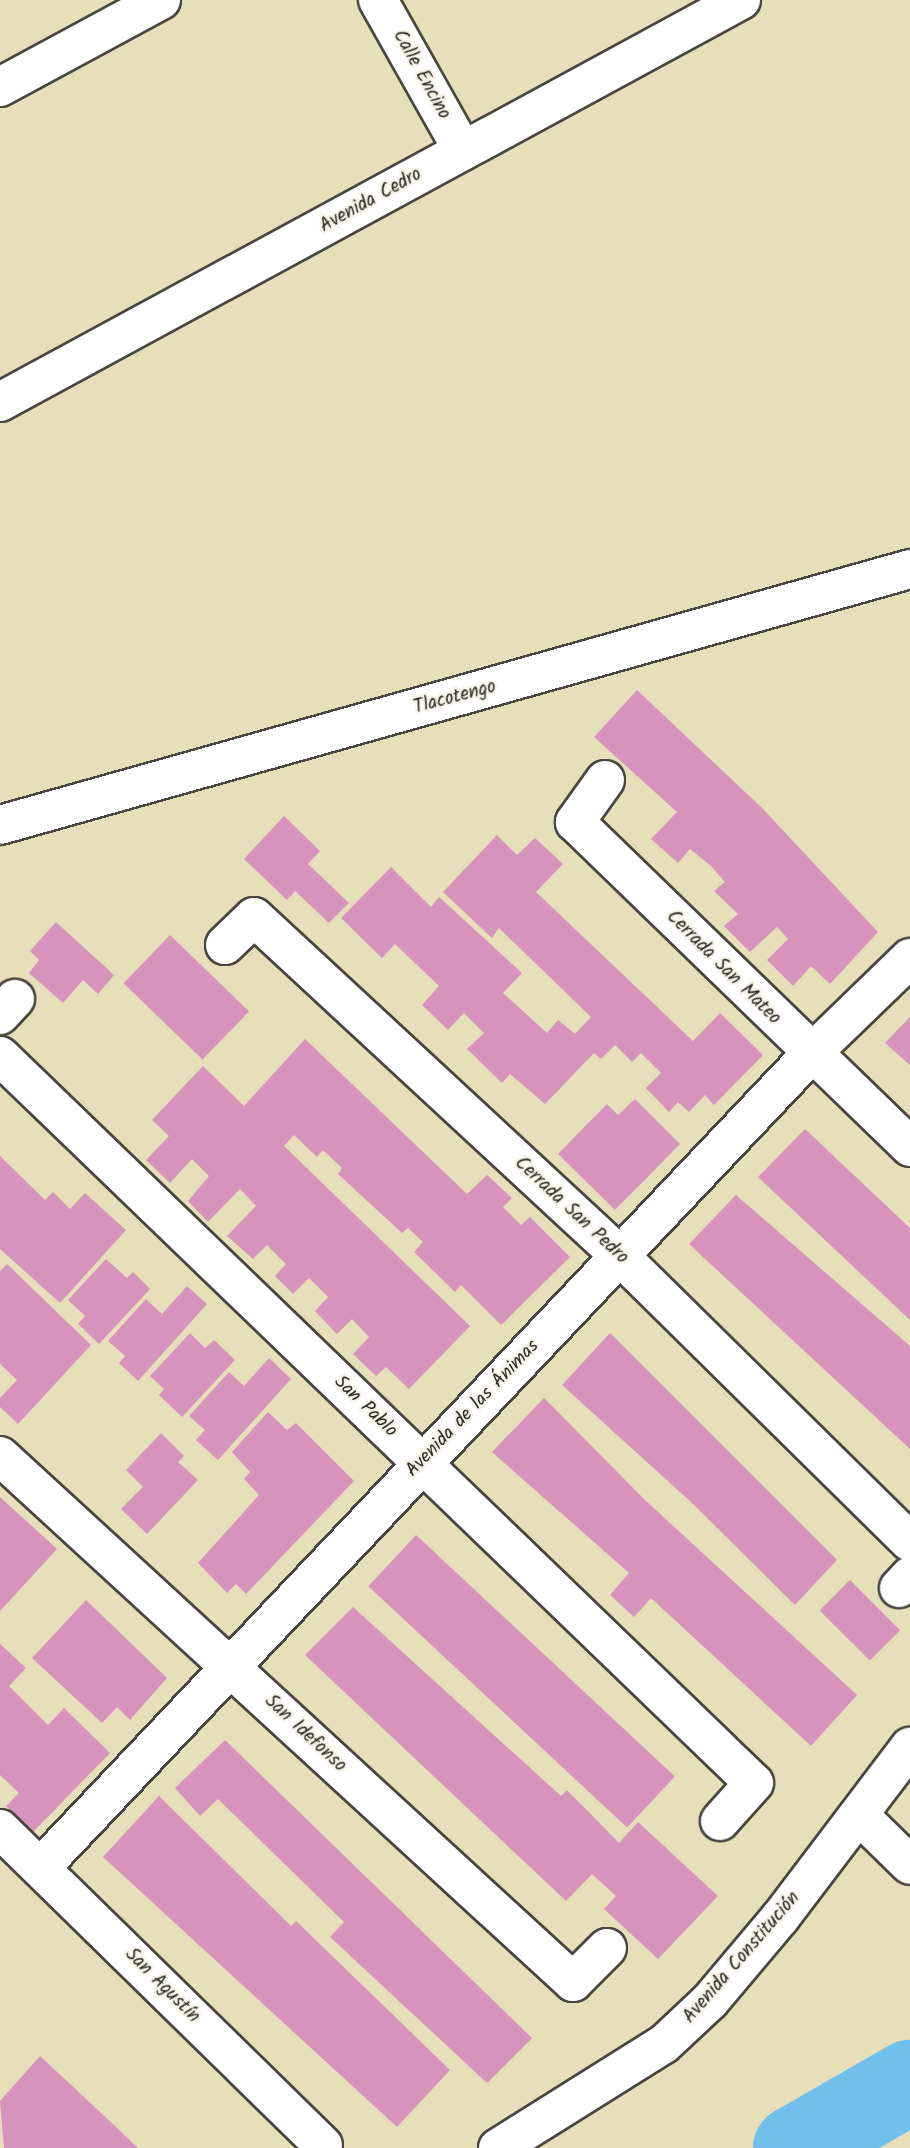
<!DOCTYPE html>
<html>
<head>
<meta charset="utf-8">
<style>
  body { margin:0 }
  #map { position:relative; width:910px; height:2148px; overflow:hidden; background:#e7dfba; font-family:Kalam,sans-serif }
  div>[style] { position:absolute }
  .river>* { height:84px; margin:-42px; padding:0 42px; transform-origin:42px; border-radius:42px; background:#71c0ec }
  .building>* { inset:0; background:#d693bb; transform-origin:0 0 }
  .roads { filter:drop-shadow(2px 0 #474640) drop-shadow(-2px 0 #474640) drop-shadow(0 2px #474640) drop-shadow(0 -2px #474640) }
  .minor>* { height:38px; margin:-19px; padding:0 19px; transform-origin:19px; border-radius:19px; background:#fff }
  span { translate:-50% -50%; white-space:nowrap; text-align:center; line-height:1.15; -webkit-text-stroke:5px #f7f3e8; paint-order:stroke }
  .street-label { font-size:19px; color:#2b2b2b }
</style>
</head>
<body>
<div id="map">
  <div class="river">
    <div style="left:795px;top:2148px;width:133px;rotate:-29.9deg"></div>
  </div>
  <div class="building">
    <div style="clip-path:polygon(637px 690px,762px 808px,878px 932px,830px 984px,811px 966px,793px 986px,767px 960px,788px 939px,777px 927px,750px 952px,724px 926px,738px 914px,714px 891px,725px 882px,711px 866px,690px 849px,678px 863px,651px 839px,677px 812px,594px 737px)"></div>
    <div style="clip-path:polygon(284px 816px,320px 851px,308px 864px,349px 903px,329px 923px,295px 891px,287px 900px,244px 859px)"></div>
    <div style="clip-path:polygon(497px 835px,517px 855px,535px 838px,563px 864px,536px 892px,693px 1041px,720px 1013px,763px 1055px,714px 1105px,705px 1095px,689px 1112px,678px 1102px,669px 1112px,646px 1088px,661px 1073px,641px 1053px,632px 1062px,615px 1045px,601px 1059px,594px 1053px,545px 1104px,510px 1074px,502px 1083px,467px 1049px,484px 1033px,464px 1013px,448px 1030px,422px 1005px,439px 986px,395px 944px,382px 958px,341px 918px,391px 867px,431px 907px,439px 897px,522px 973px,503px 993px,547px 1033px,558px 1020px,575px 1034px,591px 1017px,499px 928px,492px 938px,443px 892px)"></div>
    <div style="clip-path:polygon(56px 922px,114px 975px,98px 994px,83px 980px,63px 1003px,29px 973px,39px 960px,30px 951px)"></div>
    <div style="left:170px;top:935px;width:110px;height:67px;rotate:44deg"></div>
    <div style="clip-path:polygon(910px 1017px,910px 1065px,885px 1043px)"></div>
    <div style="clip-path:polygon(305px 1039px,467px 1194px,487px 1175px,512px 1198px,503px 1207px,521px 1225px,530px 1217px,570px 1257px,501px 1325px,461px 1285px,455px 1292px,414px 1252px,423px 1242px,408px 1228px,402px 1233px,338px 1174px,342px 1168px,323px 1150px,317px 1157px,294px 1135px,284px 1146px,470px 1326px,409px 1389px,386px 1367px,376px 1376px,353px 1354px,369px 1337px,352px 1319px,337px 1334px,315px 1311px,328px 1297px,309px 1278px,293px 1294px,275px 1276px,286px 1264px,267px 1245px,253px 1259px,227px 1236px,256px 1206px,240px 1189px,208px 1222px,188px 1201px,209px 1176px,192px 1159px,170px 1183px,146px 1160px,169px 1136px,152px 1120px,203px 1066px,244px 1106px)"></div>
    <div style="clip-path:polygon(635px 1099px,680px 1144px,615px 1210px,558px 1154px,607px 1104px,618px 1115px)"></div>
    <div style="clip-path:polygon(805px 1129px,910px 1228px,910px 1320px,758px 1177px)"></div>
    <div style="clip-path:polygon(0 1156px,45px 1200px,53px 1192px,70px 1209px,85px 1193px,126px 1230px,60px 1303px,0 1249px)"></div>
    <div style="clip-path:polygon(736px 1195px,910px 1346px,910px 1449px,689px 1244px)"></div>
    <div style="clip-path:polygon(106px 1259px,127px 1278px,133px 1272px,150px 1289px,99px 1344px,78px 1324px,85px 1316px,68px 1300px)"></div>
    <div style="clip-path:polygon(7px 1264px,91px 1345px,18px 1424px,0 1407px,0 1398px,17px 1380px,0 1364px,0 1271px)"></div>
    <div style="clip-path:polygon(187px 1286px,207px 1304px,138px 1381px,119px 1363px,125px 1356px,108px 1341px,146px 1299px,162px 1314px)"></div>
    <div style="clip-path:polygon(190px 1333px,205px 1348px,214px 1340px,235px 1360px,182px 1417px,159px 1395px,164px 1389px,150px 1376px)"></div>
    <div style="clip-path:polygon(610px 1333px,837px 1560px,795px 1605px,692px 1503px,562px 1385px)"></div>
    <div style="clip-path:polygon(269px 1358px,291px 1379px,218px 1460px,196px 1440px,205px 1430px,189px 1416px,229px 1372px,244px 1386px)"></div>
    <div style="clip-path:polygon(544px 1398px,645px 1500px,857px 1695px,811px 1746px,651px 1598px,634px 1617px,610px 1595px,629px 1573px,492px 1452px)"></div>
    <div style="clip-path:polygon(268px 1412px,287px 1430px,296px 1423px,354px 1481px,246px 1594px,236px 1584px,227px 1593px,198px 1563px,259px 1495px,244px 1479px,250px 1472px,232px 1452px)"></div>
    <div style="clip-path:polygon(161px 1433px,184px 1456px,178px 1462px,198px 1480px,147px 1534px,121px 1509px,143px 1487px,126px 1470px)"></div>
    <div style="clip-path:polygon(0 1497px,57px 1549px,0 1611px)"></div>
    <div style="left:416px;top:1535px;width:354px;height:70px;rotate:43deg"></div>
    <div style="left:850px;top:1580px;width:71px;height:43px;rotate:45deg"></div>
    <div style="clip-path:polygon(86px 1600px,167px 1678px,130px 1720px,117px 1707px,102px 1723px,32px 1658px)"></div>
    <div style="clip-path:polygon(353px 1607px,561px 1796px,567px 1790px,619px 1843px,638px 1822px,718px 1896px,658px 1959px,604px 1909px,616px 1896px,592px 1874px,566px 1901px,305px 1655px)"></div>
    <div style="clip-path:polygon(0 1644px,26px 1668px,9px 1686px,48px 1725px,64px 1708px,110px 1753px,33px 1832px,6px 1806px,19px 1793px,0 1775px)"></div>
    <div style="clip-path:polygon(225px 1740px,532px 2038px,487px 2083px,330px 1937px,344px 1922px,218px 1799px,200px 1816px,175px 1788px)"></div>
    <div style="clip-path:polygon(159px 1796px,291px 1926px,296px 1921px,450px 2070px,397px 2127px,103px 1857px)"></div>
    <div style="clip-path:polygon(40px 2056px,115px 2126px,138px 2148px,4px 2148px,0 2101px)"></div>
  </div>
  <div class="roads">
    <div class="minor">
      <div style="left:378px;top:0;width:173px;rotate:60.6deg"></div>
      <div style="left:0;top:87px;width:183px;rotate:-28.4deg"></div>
      <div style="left:0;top:402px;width:843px;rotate:-28.48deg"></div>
      <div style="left:605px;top:780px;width:52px;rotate:125.5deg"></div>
      <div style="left:575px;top:822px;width:467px;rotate:44.1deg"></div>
      <div style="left:0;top:825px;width:945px;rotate:-15.71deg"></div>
      <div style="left:225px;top:945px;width:40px;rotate:-44deg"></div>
      <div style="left:254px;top:917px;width:499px;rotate:42.8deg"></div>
      <div style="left:620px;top:1256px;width:407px;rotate:44.6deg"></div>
      <div style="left:0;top:1015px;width:22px;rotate:-47deg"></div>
      <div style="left:0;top:1056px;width:1047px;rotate:43.96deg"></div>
      <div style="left:754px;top:1783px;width:51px;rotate:131.8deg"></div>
      <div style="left:0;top:1456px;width:778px;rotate:42.55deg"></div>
      <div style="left:573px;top:1982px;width:48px;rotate:-45deg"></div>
      <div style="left:899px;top:1588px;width:16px;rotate:-47deg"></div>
      <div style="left:859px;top:1815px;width:71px;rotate:44.4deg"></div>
      <div style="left:0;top:1829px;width:452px;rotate:44.4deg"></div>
      <div style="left:42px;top:1866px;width:1118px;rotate:-46.56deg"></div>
      <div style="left:811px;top:1054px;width:138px;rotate:-44.1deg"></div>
      <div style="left:498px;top:2148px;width:196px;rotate:-32.1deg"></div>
      <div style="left:664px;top:2044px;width:63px;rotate:-43.1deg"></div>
      <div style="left:710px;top:2001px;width:109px;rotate:-49.9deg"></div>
      <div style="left:780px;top:1918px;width:215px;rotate:-52.8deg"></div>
    </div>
  </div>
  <div class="street-label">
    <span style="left:421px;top:75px;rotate:61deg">Calle Encino</span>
    <span style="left:371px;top:201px;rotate:-29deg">Avenida Cedro</span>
    <span style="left:455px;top:698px;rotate:-15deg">Tlacotengo</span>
    <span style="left:723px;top:968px;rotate:45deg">Cerrada San Mateo</span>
    <span style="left:571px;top:1211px;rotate:43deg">Cerrada San Pedro</span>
    <span style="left:365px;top:1407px;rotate:44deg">San Pablo</span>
    <span style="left:473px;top:1409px;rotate:-46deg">Avenida de las Ánimas</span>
    <span style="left:305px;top:1734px;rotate:43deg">San Idefonso</span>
    <span style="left:742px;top:1958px;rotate:-49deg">Avenida Constitución</span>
    <span style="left:162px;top:1986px;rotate:45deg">San Agustín</span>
  </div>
</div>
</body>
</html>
